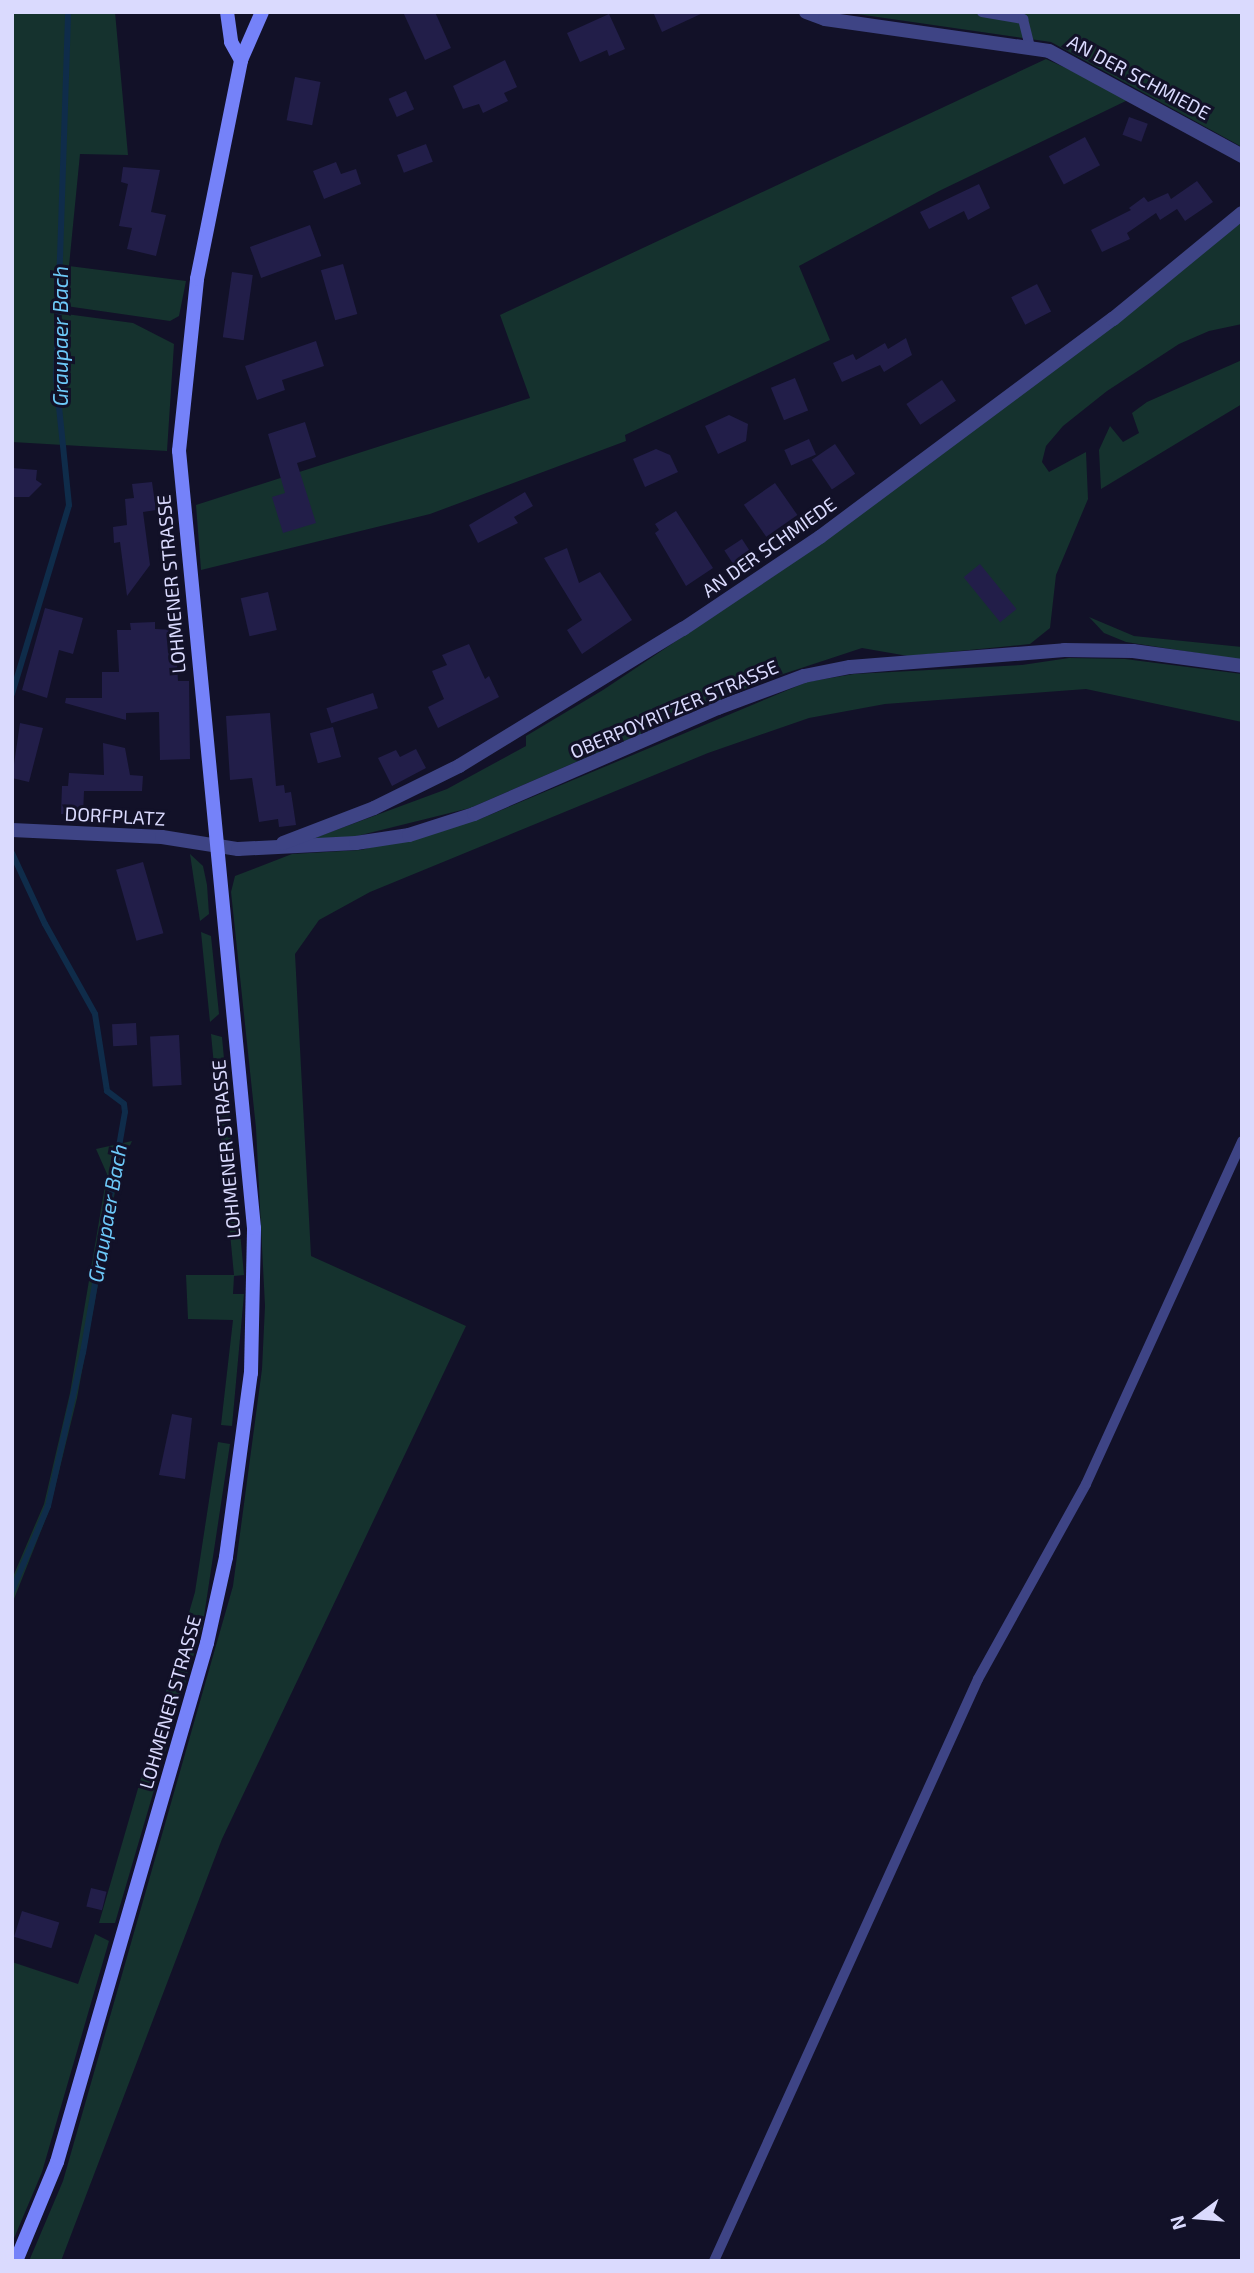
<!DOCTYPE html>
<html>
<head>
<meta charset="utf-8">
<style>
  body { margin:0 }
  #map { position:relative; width:1254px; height:2273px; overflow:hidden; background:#121128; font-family:"Exo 2",sans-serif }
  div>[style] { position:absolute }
  .green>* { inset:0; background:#15322e }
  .stream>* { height:6px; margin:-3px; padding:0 3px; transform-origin:3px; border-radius:3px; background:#0f2c4a }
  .building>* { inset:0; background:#221e49; transform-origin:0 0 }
  .lane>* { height:10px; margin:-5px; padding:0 5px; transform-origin:5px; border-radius:5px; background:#3e4485 }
  .street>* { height:14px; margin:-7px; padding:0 7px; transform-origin:7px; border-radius:7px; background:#3e4485 }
  .secondary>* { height:14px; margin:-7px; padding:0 7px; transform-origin:7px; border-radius:7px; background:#7582f9 }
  span { translate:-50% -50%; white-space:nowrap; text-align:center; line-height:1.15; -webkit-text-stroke:6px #121128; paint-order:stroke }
  .street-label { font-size:19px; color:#dadafe }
  .water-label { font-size:21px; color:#6dc9f9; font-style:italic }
  .frame { position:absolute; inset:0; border:14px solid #dadafe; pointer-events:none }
  .north { position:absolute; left:1163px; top:2182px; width:70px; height:70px; -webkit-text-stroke:5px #121128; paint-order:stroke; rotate:254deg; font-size:19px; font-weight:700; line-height:28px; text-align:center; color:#dadafe }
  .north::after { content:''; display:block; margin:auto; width:24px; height:32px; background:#dadafe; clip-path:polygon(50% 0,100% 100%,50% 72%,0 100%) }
</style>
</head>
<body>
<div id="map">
  <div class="green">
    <div style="clip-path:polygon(12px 12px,115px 12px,128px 155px,80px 154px,69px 266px,186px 281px,179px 316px,170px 321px,52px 304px,51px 312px,133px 323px,174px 344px,167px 451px,12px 442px)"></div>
    <div style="clip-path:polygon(843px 12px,1242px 12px,1242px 147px,1051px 42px)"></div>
    <div style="clip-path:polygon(1046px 59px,1132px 98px,939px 191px,799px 266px,830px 340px,625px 435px,626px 441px,430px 514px,201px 570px,196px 505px,530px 398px,500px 315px)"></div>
    <div style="clip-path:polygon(1242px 222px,1242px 324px,1209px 331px,1179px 344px,1107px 391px,1063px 426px,1046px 446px,1042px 462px,1049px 472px,1086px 452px,1088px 499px,1056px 575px,1050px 628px,1030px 644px,908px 656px,862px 648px,765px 680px,470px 808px,353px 837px,309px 840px,447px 789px,526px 746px,526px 736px,603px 690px,775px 575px)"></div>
    <div style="clip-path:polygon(1242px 360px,1242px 404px,1101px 489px,1099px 450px,1110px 426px,1123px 442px,1139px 433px,1132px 413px,1147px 402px)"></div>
    <div style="clip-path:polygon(1089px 617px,1134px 636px,1242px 647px,1242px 660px,1126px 642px,1104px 633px)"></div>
    <div style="clip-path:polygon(1069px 658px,1125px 659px,1242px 674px,1242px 722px,1086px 689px,885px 704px,809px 718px,708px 753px,370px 892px,319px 920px,295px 954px,311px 1256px,466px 1326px,222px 1839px,61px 2261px,29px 2261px,63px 2181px,233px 1586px,262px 1369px,265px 1306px,256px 1128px,231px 892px,235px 876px,292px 854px,361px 850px,480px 819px,807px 682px,854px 674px,1022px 665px)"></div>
    <div style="clip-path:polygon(190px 854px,203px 866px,207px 885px,209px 914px,200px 921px)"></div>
    <div style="clip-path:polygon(201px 932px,211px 936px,219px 1014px,210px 1022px)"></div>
    <div style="clip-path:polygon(211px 1034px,222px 1037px,244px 1275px,234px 1276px,233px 1294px,244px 1294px,232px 1426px,221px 1425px,233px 1320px,188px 1319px,186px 1275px,234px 1275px)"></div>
    <div style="clip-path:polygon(132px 1141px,119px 1170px,77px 1398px,50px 1508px,12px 1604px,12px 1579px,44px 1504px,70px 1393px,107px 1174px,96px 1149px)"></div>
    <div style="clip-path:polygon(218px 1442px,230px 1444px,203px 1623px,115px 1923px,99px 1923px,195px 1592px)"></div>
    <div style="clip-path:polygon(95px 1934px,109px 1941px,42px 2172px,12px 2243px,12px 1962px,78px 1984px)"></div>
  </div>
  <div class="stream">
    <div style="left:12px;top:694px;width:197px;rotate:-73.2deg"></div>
    <div style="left:69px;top:505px;width:128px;rotate:-95.8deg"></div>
    <div style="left:56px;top:378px;width:366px;rotate:-88.1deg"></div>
    <div style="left:12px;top:853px;width:78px;rotate:65.1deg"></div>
    <div style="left:45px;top:924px;width:103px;rotate:60.9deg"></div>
    <div style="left:95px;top:1014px;width:78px;rotate:81.1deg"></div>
    <div style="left:107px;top:1091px;width:21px;rotate:37deg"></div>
    <div style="left:124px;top:1104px;width:8px;rotate:83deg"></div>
    <div style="left:125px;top:1112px;width:244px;rotate:99.9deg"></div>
    <div style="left:83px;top:1352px;width:158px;rotate:102.8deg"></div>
    <div style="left:48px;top:1506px;width:92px;rotate:113deg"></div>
  </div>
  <div class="building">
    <div style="clip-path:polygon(403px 12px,435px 12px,451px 48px,425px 60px)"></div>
    <div style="clip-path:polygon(653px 12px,705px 12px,662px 32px)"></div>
    <div style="clip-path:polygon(609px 14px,625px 49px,609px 56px,607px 50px,580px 62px,567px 33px)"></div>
    <div style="clip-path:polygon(505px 60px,517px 87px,504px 93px,508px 101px,483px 113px,479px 104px,463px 109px,453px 86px)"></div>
    <div style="left:295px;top:77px;width:26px;height:44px;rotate:11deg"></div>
    <div style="left:406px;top:91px;width:20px;height:19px;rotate:66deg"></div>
    <div style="left:1129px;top:117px;width:20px;height:19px;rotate:20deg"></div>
    <div style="left:1085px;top:137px;width:32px;height:41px;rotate:62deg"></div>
    <div style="left:426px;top:144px;width:19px;height:31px;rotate:69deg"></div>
    <div style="clip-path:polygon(336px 162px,341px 174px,356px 169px,361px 184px,324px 199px,313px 171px)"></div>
    <div style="clip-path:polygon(123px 167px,160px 170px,151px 212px,166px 215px,156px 256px,127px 249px,132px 228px,119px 226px,128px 184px,121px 182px)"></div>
    <div style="clip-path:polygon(1197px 181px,1213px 202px,1185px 221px,1177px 209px,1160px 220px,1156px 213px,1127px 233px,1130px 239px,1102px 252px,1091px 230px,1131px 210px,1129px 208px,1144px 197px,1148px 202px,1168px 193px,1171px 199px)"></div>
    <div style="clip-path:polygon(979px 184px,990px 208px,968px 220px,964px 211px,929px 229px,920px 212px)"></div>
    <div style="left:310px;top:225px;width:33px;height:64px;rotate:70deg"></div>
    <div style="left:343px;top:264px;width:52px;height:23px;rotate:74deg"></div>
    <div style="left:232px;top:272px;width:21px;height:66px;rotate:8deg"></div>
    <div style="left:1037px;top:284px;width:31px;height:29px;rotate:63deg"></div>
    <div style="clip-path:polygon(906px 338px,912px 355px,884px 372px,880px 365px,842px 382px,833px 363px,853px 354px,856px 360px,885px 343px,888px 349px)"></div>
    <div style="clip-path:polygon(316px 341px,324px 366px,282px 380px,285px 390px,257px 400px,245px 366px)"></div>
    <div style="left:795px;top:378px;width:35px;height:26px;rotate:68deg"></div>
    <div style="left:942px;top:380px;width:25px;height:43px;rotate:56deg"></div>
    <div style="clip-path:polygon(729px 415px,748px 424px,746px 441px,718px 454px,705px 426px)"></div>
    <div style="clip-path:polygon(305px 422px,316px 457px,297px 463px,316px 523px,283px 533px,272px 497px,285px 493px,268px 434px)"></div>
    <div style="left:809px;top:439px;width:17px;height:27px;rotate:66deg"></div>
    <div style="left:835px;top:444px;width:36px;height:28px;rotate:56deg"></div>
    <div style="clip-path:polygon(656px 449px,670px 455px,678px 472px,645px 487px,633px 459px)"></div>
    <div style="clip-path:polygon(12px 468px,37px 470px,36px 480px,42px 484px,29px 497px,12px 497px)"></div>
    <div style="clip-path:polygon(152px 482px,156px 510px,143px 512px,150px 565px,127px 596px,120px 542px,114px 543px,113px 527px,127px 525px,125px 499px,134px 498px,132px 484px)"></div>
    <div style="left:775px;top:483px;width:39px;height:38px;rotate:55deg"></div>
    <div style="clip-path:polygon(525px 492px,533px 506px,514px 517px,518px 523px,478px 543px,469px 525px)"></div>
    <div style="clip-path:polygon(676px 511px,713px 568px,686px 586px,655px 533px,659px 530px,655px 524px)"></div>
    <div style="left:742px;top:539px;width:20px;height:21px;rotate:57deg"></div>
    <div style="clip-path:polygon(567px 548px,579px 583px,600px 572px,632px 620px,582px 654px,567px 630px,582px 620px,544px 558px)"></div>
    <div style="left:980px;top:564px;width:58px;height:21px;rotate:51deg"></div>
    <div style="left:268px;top:592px;width:39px;height:28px;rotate:77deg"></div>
    <div style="clip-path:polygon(45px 608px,83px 618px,73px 654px,59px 650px,47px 698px,22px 690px)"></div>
    <div style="clip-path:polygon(155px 622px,155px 629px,175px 630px,178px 681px,189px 681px,190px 759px,160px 760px,159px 712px,126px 713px,126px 720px,65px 703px,66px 698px,102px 698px,102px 672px,119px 672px,117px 630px,131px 630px,130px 623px)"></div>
    <div style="clip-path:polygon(469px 644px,485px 679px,489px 676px,499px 697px,438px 728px,428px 707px,444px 699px,432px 671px,447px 665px,442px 655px)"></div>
    <div style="left:373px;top:693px;width:16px;height:49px;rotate:72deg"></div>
    <div style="clip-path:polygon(270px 713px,276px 786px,284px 785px,285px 793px,291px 792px,296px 825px,279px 827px,278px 819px,259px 822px,252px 778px,230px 780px,226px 716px)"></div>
    <div style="clip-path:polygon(20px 723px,43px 728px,29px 782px,12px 778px)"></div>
    <div style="left:333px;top:727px;width:31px;height:24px;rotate:75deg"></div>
    <div style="clip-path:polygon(103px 743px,125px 748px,130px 775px,143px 776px,142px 791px,84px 791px,83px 815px,61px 814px,62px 786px,68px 786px,69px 773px,104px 775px)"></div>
    <div style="clip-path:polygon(416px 749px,426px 768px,392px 786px,378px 758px,396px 750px,400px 757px)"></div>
    <div style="left:143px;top:862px;width:74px;height:28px;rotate:74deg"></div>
    <div style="left:136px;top:1023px;width:22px;height:24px;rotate:87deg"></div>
    <div style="left:179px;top:1035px;width:50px;height:29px;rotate:87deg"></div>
    <div style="clip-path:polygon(172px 1414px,192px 1418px,185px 1479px,159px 1475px)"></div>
    <div style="left:91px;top:1888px;width:16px;height:19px;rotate:14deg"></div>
    <div style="left:22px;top:1911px;width:39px;height:27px;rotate:17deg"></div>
  </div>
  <div class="lane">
    <div style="left:982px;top:12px;width:42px;rotate:9.7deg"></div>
    <div style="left:1023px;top:19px;width:30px;rotate:76deg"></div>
    <div style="left:714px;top:2261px;width:639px;rotate:-65.6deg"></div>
    <div style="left:978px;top:1679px;width:223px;rotate:-61deg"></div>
    <div style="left:1086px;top:1484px;width:377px;rotate:-65.5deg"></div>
  </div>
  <div class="street">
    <div style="left:806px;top:12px;width:20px;rotate:20deg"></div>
    <div style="left:825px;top:19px;width:226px;rotate:8.1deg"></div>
    <div style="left:1049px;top:51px;width:220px;rotate:28.5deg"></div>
    <div style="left:12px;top:830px;width:150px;rotate:2.7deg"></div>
    <div style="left:162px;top:837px;width:77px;rotate:9deg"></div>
    <div style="left:238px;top:849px;width:118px;rotate:-2.9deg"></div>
    <div style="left:356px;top:843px;width:54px;rotate:-8.6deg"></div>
    <div style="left:409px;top:835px;width:68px;rotate:-17.9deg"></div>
    <div style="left:474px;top:814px;width:266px;rotate:-23.5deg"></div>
    <div style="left:718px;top:708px;width:92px;rotate:-20.4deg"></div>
    <div style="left:804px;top:676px;width:47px;rotate:-11.1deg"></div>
    <div style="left:850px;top:667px;width:215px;rotate:-4.5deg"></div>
    <div style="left:1064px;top:650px;width:69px;rotate:0.8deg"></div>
    <div style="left:1133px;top:651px;width:110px;rotate:7.8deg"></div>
    <div style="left:283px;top:843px;width:97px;rotate:-21deg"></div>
    <div style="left:374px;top:808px;width:95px;rotate:-26.3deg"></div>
    <div style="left:459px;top:766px;width:263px;rotate:-31.5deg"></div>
    <div style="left:683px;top:629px;width:165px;rotate:-33.9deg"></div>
    <div style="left:820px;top:537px;width:365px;rotate:-36.7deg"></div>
    <div style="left:1113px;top:319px;width:167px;rotate:-39.4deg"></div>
  </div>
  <div class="secondary">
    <div style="left:227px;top:12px;width:30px;rotate:82deg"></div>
    <div style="left:231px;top:42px;width:21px;rotate:61deg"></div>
    <div style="left:16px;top:2261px;width:107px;rotate:-67.5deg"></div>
    <div style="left:57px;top:2162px;width:540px;rotate:-73.88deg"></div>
    <div style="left:207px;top:1643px;width:88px;rotate:-77.5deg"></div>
    <div style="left:226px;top:1557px;width:186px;rotate:-82.3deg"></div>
    <div style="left:251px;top:1373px;width:145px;rotate:-88.8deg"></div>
    <div style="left:254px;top:1228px;width:781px;rotate:-95.51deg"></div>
    <div style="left:179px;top:451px;width:173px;rotate:-84deg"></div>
    <div style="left:197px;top:279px;width:223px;rotate:-78.6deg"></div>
    <div style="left:241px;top:60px;width:52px;rotate:-66.4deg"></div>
  </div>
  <div class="street-label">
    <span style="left:1139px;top:77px;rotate:28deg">AN DER SCHMIEDE</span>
    <span style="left:769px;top:547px;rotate:-35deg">AN DER SCHMIEDE</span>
    <span style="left:171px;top:584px;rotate:-95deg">LOHMENER STRASSE</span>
    <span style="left:674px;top:709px;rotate:-23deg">OBERPOYRITZER STRASSE</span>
    <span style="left:115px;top:816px;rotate:3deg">DORFPLATZ</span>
    <span style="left:226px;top:1149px;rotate:-95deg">LOHMENER STRASSE</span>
    <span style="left:170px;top:1702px;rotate:-74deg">LOHMENER STRASSE</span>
  </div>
  <div class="water-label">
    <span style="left:60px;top:336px;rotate:-90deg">Graupaer Bach</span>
    <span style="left:107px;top:1213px;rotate:-80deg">Graupaer Bach</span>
  </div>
  <div class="frame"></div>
  <div class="north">N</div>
</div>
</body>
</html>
